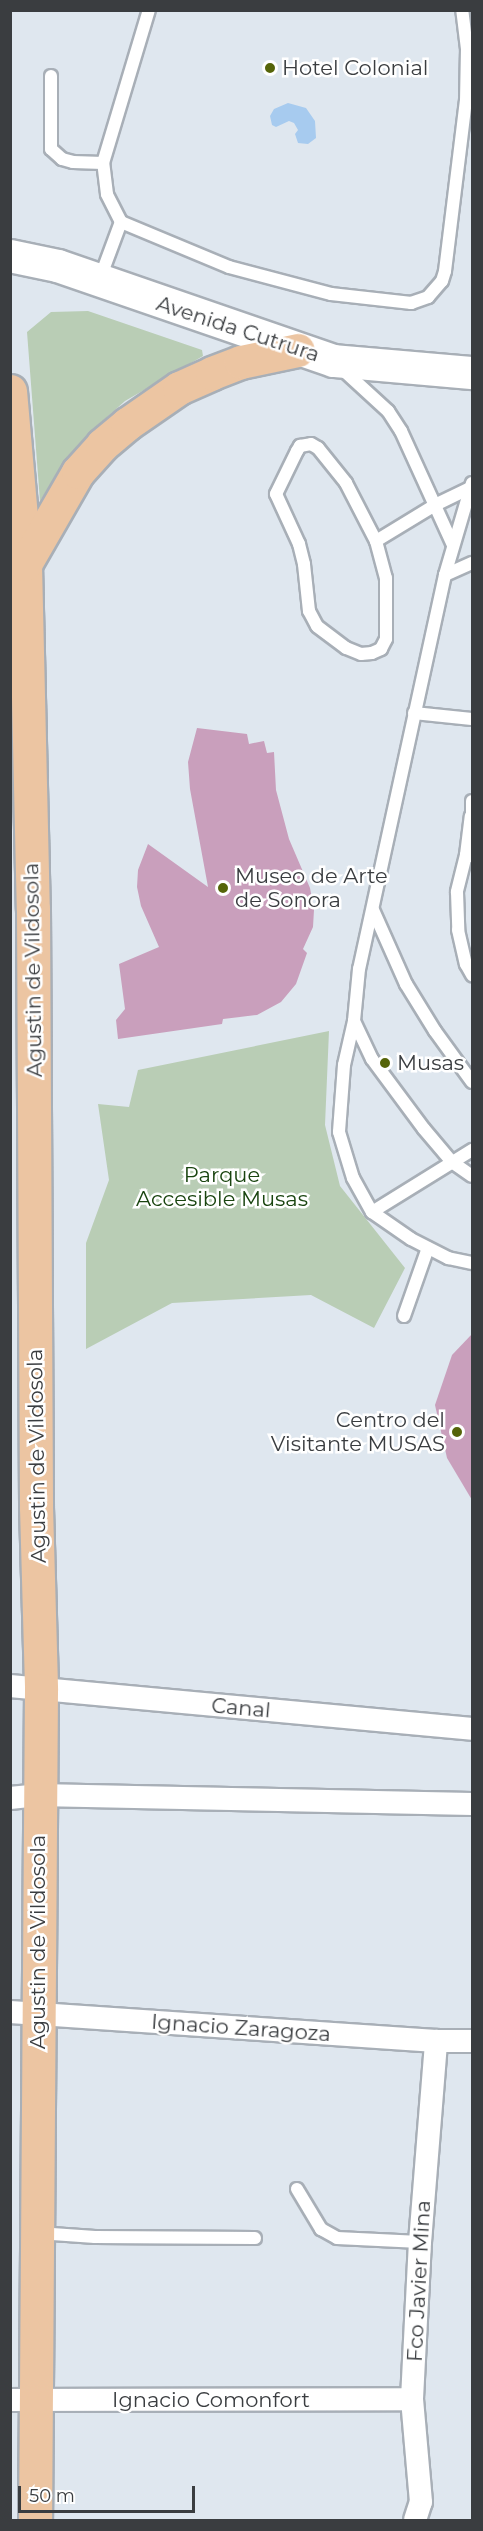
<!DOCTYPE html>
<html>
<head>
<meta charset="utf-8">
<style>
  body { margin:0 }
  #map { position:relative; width:483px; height:2531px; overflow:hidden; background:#dfe7ef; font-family:Montserrat,sans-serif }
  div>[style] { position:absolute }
  .green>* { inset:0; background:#b9cdb5 }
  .water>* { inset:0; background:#a7cbef }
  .building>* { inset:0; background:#c99fbc }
  .roads { filter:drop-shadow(2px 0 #a8afb7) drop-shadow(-2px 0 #a8afb7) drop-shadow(0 2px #a8afb7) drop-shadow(0 -2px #a8afb7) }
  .lane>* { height:12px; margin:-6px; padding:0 6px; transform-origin:6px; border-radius:6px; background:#fff }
  .street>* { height:22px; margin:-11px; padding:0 11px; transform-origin:11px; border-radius:11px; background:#fff }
  .secondary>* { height:32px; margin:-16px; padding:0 16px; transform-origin:16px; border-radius:16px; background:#fff }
  .primary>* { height:33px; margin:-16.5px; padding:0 16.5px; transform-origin:16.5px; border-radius:16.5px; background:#ecc5a2 }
  .dots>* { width:16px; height:16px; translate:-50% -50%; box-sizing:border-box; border:3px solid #fff; border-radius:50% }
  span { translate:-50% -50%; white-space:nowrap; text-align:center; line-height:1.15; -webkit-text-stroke:5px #fff; paint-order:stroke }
  .poi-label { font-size:21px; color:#3a3d40 }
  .left { translate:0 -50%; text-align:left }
  .right { translate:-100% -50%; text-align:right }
  .street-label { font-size:21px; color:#3a3d40 }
  .park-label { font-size:21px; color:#19440f }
  .frame { position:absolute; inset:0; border:12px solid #3a3d40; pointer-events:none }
  .scale { position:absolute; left:18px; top:2486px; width:177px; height:27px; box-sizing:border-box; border:3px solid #3a3d40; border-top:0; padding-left:8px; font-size:18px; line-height:21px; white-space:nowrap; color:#3a3d40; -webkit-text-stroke:4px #fff; paint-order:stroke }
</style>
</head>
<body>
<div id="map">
  <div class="green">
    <div style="clip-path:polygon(88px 311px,202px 350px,203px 356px,125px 401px,97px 426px,65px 462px,40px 501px,27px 332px,51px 312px)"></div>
    <div style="clip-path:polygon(329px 1031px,325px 1125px,340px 1186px,405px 1268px,374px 1328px,311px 1295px,172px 1303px,86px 1349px,86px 1243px,109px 1180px,98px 1104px,129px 1107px,138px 1070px)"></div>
  </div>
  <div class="water">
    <div style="clip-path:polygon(288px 103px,306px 108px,315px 121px,316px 138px,308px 144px,298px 143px,295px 134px,298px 130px,294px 123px,289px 121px,276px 127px,272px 125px,270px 116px,274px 109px)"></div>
  </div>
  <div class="building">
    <div style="clip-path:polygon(197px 728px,247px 734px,249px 744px,264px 741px,267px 753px,274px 752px,276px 790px,289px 839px,310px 888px,314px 910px,313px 927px,303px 949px,307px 953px,296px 984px,281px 1002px,257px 1015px,223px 1019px,222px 1024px,118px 1039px,116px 1020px,125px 1009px,119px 964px,159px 947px,141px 906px,137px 887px,138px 870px,148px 844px,208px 887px,190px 789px,188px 762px)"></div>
    <div style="clip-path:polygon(472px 1334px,472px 1500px,447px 1458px,435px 1405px,452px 1355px)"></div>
  </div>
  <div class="roads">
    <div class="lane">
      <div style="left:51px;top:76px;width:73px;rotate:90deg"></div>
      <div style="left:51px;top:149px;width:15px;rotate:42deg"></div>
      <div style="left:62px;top:159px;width:11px;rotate:15deg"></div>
      <div style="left:73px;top:162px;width:30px;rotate:2deg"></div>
      <div style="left:121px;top:222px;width:117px;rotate:22.6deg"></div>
      <div style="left:229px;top:267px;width:106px;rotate:14.8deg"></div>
      <div style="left:331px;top:294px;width:81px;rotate:6.4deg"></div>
      <div style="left:411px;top:303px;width:18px;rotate:-19deg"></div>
      <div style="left:428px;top:297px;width:21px;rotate:-49deg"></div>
      <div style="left:442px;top:281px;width:10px;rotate:-73deg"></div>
      <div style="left:445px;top:271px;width:171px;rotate:-83deg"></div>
      <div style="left:466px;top:101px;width:52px;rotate:-88.9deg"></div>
      <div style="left:467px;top:49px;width:39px;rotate:-97deg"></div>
      <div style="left:99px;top:281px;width:63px;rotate:-69.6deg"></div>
      <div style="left:121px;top:222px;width:31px;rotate:-117deg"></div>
      <div style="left:107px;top:194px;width:31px;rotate:-97deg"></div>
      <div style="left:103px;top:163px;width:160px;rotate:-73.3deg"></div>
      <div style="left:341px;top:368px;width:64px;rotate:42.5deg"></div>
      <div style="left:388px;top:411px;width:24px;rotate:57deg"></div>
      <div style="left:401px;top:431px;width:125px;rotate:65.5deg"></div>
      <div style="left:311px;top:444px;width:8px;rotate:30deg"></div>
      <div style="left:318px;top:448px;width:45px;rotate:51.3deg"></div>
      <div style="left:346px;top:483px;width:65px;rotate:62.7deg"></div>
      <div style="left:376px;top:541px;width:38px;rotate:75deg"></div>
      <div style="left:386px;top:578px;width:61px;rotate:90deg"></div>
      <div style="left:386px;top:639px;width:11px;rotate:117deg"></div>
      <div style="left:381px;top:649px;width:10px;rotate:156deg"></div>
      <div style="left:372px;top:653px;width:11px;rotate:175deg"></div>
      <div style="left:361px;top:654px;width:16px;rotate:-158deg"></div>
      <div style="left:346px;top:648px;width:36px;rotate:-143deg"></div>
      <div style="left:317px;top:626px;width:17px;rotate:-118deg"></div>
      <div style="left:309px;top:611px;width:47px;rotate:-96.1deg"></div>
      <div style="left:304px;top:564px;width:21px;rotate:-104deg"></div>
      <div style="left:299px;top:544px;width:55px;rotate:-114.7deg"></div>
      <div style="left:276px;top:494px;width:48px;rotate:-64deg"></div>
      <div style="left:297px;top:451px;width:6px;rotate:-59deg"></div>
      <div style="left:300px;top:446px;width:11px;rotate:-10deg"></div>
      <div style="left:472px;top:483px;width:96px;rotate:106.4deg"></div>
      <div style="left:445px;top:575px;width:403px;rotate:102.3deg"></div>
      <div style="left:359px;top:969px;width:52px;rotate:95.5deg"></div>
      <div style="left:354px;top:1021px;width:45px;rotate:102.8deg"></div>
      <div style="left:344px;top:1065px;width:67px;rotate:94.3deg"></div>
      <div style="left:339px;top:1132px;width:48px;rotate:73.1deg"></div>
      <div style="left:353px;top:1178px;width:39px;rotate:61deg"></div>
      <div style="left:372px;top:1212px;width:47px;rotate:34.7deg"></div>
      <div style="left:411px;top:1239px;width:42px;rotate:27.2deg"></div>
      <div style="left:448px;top:1258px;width:25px;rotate:12deg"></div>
      <div style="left:376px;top:541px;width:69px;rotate:-31.4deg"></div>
      <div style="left:435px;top:505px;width:41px;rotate:-25.9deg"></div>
      <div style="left:445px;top:575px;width:30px;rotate:-24deg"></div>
      <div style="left:414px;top:713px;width:58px;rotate:5.9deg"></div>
      <div style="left:472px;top:801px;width:15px;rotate:90deg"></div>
      <div style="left:466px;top:855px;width:39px;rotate:-83deg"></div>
      <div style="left:472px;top:856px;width:6px;rotate:-171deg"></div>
      <div style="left:466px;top:855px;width:38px;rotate:104deg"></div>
      <div style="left:457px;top:892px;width:38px;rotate:88deg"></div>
      <div style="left:458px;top:930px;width:35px;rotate:77deg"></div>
      <div style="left:466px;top:964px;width:13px;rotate:61deg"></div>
      <div style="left:373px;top:910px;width:81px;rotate:66deg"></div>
      <div style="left:406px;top:984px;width:55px;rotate:58.3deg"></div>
      <div style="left:435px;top:1031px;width:63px;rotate:54deg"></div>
      <div style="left:354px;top:1021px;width:42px;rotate:64.7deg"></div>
      <div style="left:372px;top:1059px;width:87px;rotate:53.4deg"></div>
      <div style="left:424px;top:1129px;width:43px;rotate:49.7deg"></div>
      <div style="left:452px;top:1162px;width:24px;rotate:35deg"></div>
      <div style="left:372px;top:1212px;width:118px;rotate:-31.8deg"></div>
      <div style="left:404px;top:1316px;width:72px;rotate:-70.6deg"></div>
      <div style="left:297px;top:2189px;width:47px;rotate:59deg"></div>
      <div style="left:321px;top:2229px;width:18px;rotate:29deg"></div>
      <div style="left:337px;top:2238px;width:83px;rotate:2.8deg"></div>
      <div style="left:38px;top:2233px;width:57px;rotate:4deg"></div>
      <div style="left:95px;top:2237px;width:160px;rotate:0.4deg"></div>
    </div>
    <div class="street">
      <div style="left:10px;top:1686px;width:464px;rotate:5.3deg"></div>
      <div style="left:10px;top:1798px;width:28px;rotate:-6deg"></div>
      <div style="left:38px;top:1795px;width:434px;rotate:1.2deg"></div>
      <div style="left:10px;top:2012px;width:427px;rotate:3.9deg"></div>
      <div style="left:436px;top:2041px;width:36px"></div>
      <div style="left:10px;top:2400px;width:402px;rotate:-0.1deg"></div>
      <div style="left:415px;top:2520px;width:19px;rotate:-72deg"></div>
      <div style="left:421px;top:2502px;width:103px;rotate:-95deg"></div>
      <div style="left:412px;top:2399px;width:157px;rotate:-87.1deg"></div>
      <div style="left:420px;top:2242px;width:202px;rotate:-85.4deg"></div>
    </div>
    <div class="secondary">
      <div style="left:10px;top:256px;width:49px;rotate:11.8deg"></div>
      <div style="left:58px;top:266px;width:292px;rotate:19deg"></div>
      <div style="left:334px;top:361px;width:139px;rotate:5deg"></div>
    </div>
    <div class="primary">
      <div style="left:10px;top:391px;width:174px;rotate:85deg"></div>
      <div style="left:25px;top:564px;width:345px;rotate:88.7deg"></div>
      <div style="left:33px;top:909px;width:598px;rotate:89.71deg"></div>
      <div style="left:36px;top:1507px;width:183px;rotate:88.4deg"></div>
      <div style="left:41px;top:1690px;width:830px;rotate:90.41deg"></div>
      <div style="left:25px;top:564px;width:106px;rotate:-60.1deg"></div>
      <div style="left:78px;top:472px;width:36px;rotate:-48deg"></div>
      <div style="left:102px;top:445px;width:33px;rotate:-40deg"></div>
      <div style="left:127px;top:424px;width:63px;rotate:-34.7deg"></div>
      <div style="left:179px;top:388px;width:36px;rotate:-24deg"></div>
      <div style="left:212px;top:373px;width:31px;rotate:-21deg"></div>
      <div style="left:241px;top:362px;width:58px;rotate:-11.9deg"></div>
    </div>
  </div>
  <div class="dots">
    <div style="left:270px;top:68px;background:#556409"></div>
    <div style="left:223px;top:888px;background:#556409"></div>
    <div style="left:385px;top:1063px;background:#556409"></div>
    <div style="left:457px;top:1432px;background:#556409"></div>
  </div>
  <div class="poi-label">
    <span class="left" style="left:282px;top:68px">Hotel Colonial</span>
    <span class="left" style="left:235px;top:888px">Museo de Arte<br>de Sonora</span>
    <span class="left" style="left:397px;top:1063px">Musas</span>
    <span class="right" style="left:445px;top:1432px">Centro del<br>Visitante MUSAS</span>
  </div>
  <div class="street-label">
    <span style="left:238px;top:329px;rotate:18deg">Avenida Cutrura</span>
    <span style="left:33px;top:970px;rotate:-91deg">Agustin de Vildosola</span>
    <span style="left:37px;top:1456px;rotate:-91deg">Agustin de Vildosola</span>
    <span style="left:241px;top:1708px;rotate:5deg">Canal</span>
    <span style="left:38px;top:1942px;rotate:-90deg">Agustin de Vildosola</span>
    <span style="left:241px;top:2028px;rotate:4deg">Ignacio Zaragoza</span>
    <span style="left:419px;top:2281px;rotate:-87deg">Fco Javier Mina</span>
    <span style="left:211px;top:2400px">Ignacio Comonfort</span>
  </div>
  <div class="park-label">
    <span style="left:222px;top:1187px">Parque<br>Accesible Musas</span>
  </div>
  <div class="frame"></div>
  <div class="scale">50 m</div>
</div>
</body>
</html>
